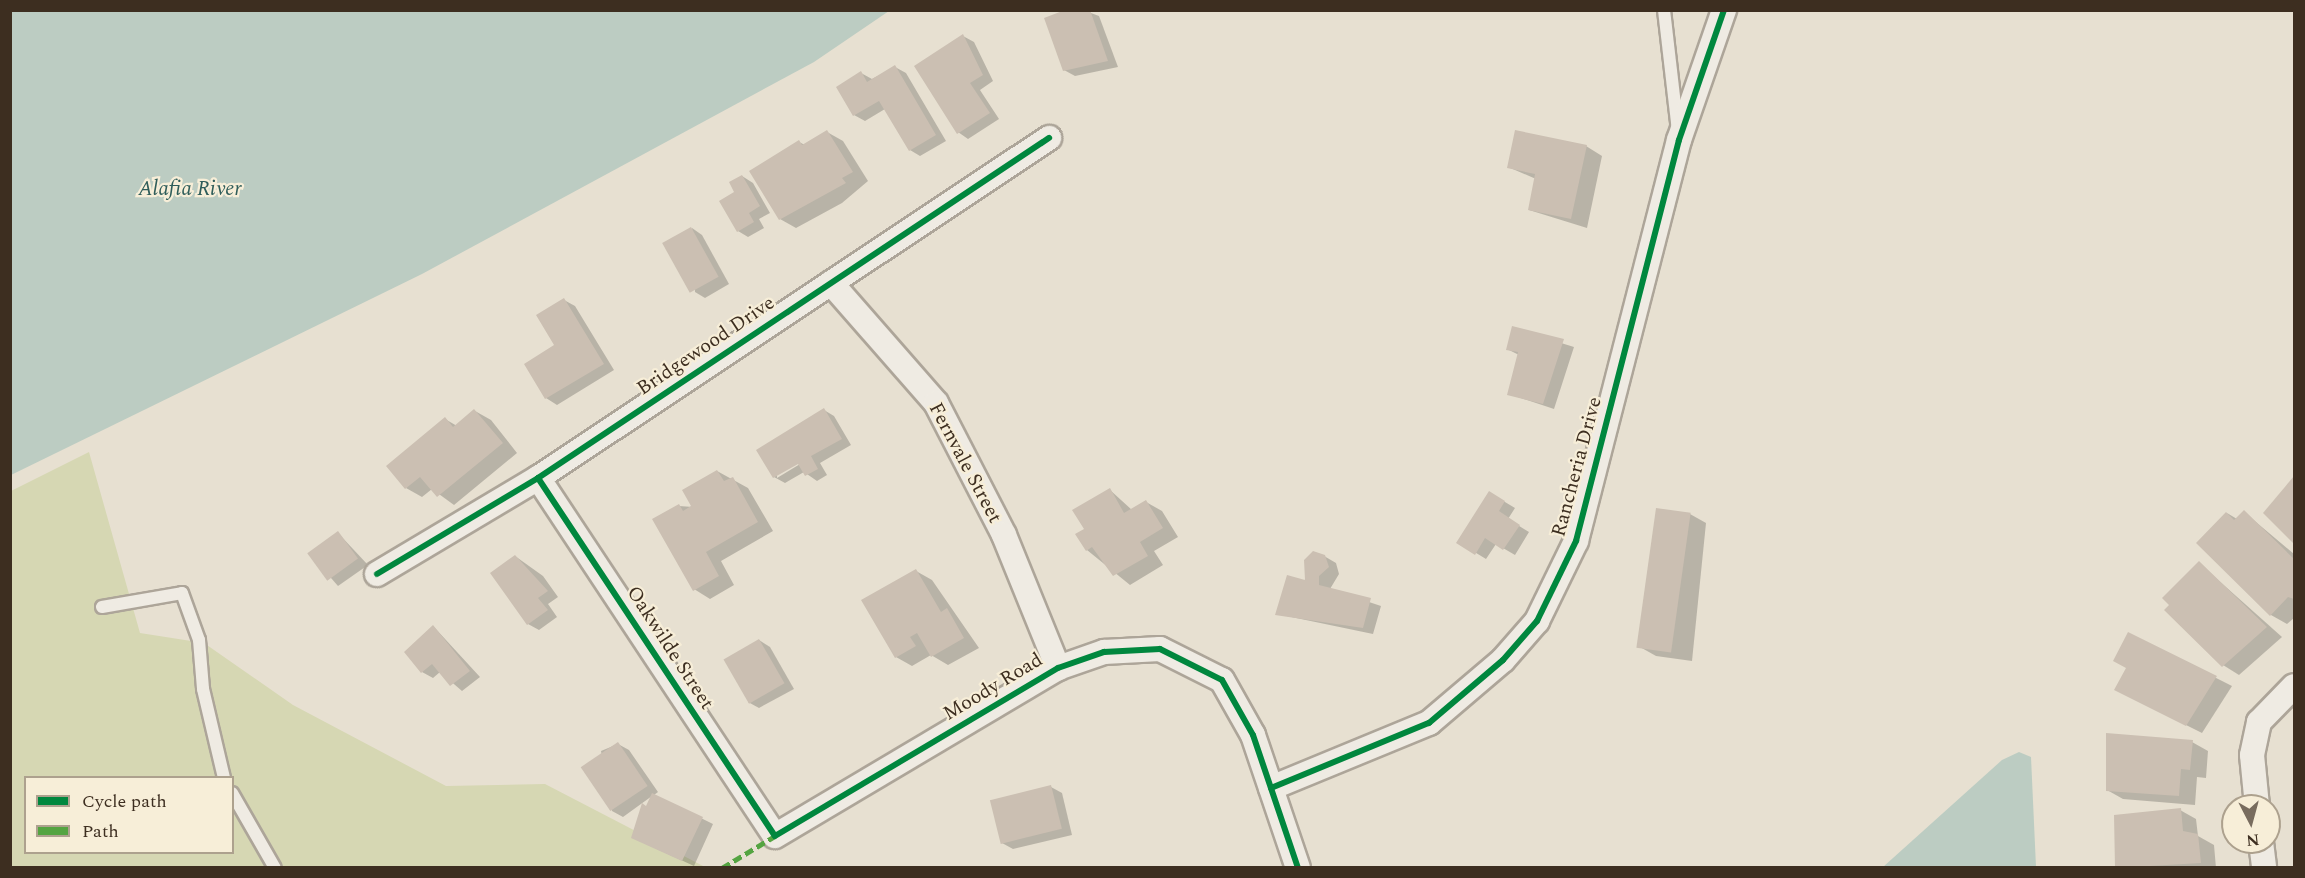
<!DOCTYPE html>
<html>
<head>
<meta charset="utf-8">
<style>
  body { margin:0 }
  #map { position:relative; width:2305px; height:878px; overflow:hidden; background:#e7e0d1; font-family:Spectral,serif }
  div>[style] { position:absolute }
  .green>* { inset:0; background:#d6d7b3 }
  .water>* { inset:0; background:#bcccc2 }
  .shadow>* { inset:0; background:#0003 }
  .building>* { inset:0; background:#cbbfb2; transform-origin:0 0 }
  .roads { filter:drop-shadow(2px 0 #ada599) drop-shadow(-2px 0 #ada599) drop-shadow(0 2px #ada599) drop-shadow(0 -2px #ada599) }
  .lane>* { height:12px; margin:-6px; padding:0 6px; transform-origin:6px; border-radius:6px; background:#efebe3 }
  .street>* { height:24px; margin:-12px; padding:0 12px; transform-origin:12px; border-radius:12px; background:#efebe3 }
  .quiet>* { height:4.5px; margin-top:-2.25px; transform-origin:0; background:repeating-linear-gradient(90deg,#54a441 0 9px,transparent 0 13.5px) }
  .cycleway>* { height:6px; margin:-3px; padding:0 3px; transform-origin:3px; border-radius:3px; background:#00873e }
  span { translate:-50% -50%; white-space:nowrap; text-align:center; line-height:1.15; -webkit-text-stroke:4.5px #f7eed8; paint-order:stroke }
  .street-label { font-size:20px; color:#3d2e20 }
  .water-label { font-size:21px; color:#2f5d5a; font-style:italic }
  .frame { position:absolute; inset:0; border:12px solid #3d2e20; pointer-events:none }
  .legend { position:absolute; left:24px; top:776px; width:210px; height:78px; box-sizing:border-box; background:#f7eed8; border:2px solid #ada18e; margin:0; padding:8px 10px; list-style:none; font-size:18px; color:#3d2e20 }
  .legend li { display:flex; align-items:center; gap:12px; height:30px }
  .legend b { width:30px; border:2px solid #ada18e }
  .north { position:absolute; left:2221px; top:794px; width:60px; height:60px; box-sizing:border-box; background:#f7eed8; border:2px solid #ada18e; border-radius:50%; rotate:174deg; font-size:16px; font-weight:700; line-height:24px; text-align:center; color:#3d2e20 }
  .north::after { content:''; display:block; margin:auto; width:21px; height:27px; background:#786c5e; clip-path:polygon(50% 0,100% 100%,50% 72%,0 100%) }
</style>
</head>
<body>
<div id="map">
  <div class="green">
    <div style="clip-path:polygon(evenodd,89px 452px,140px 633px,204px 643px,293px 705px,446px 786px,545px 784px,705px 867px,11px 868px,11px 491px,89px 452px,26px 778px,232px 778px,232px 852px,26px 852px,26px 778px)"></div>
  </div>
  <div class="water">
    <div style="clip-path:polygon(11px 10px,889px 10px,889px 11px,814px 62px,422px 274px,11px 475px)"></div>
    <div style="clip-path:polygon(2019px 752px,2031px 757px,2036px 867px,1883px 867px,2002px 760px)"></div>
  </div>
  <div class="shadow">
    <div style="clip-path:polygon(1083px 10px,1099px 16px,1118px 67px,1075px 76px,1064px 70px)"></div>
    <div style="clip-path:polygon(963px 36px,974px 42px,993px 81px,980px 90px,999px 119px,968px 139px,958px 132px)"></div>
    <div style="clip-path:polygon(895px 67px,906px 73px,946px 141px,920px 156px,910px 150px,885px 109px,865px 121px,854px 115px,861px 73px,872px 79px)"></div>
    <div style="clip-path:polygon(827px 132px,843px 141px,868px 181px,842px 203px,796px 228px,780px 219px,799px 142px,805px 145px)"></div>
    <div style="clip-path:polygon(1586px 146px,1602px 156px,1587px 228px,1529px 210px,1536px 179px,1508px 167px)"></div>
    <div style="clip-path:polygon(742px 176px,753px 183px,770px 213px,759px 219px,764px 228px,748px 237px,738px 231px,736px 193px)"></div>
    <div style="clip-path:polygon(692px 228px,702px 235px,729px 284px,705px 298px,695px 292px)"></div>
    <div style="clip-path:polygon(564px 300px,575px 306px,614px 370px,557px 405px,546px 398px,526px 364px,556px 346px)"></div>
    <div style="clip-path:polygon(1513px 328px,1574px 347px,1554px 409px,1509px 394px,1519px 355px,1507px 349px)"></div>
    <div style="clip-path:polygon(evenodd,824px 410px,834px 416px,851px 445px,820px 463px,827px 475px,817px 481px,804px 472px,785px 483px,774px 477px,824px 410px,804px 459px,805px 461px,777px 478px,777px 474px,804px 459px)"></div>
    <div style="clip-path:polygon(475px 411px,491px 420px,517px 453px,454px 505px,432px 489px,422px 497px,406px 488px,445px 419px,457px 426px)"></div>
    <div style="clip-path:polygon(717px 471px,748px 488px,773px 531px,721px 561px,734px 585px,710px 599px,694px 589px,679px 506px,693px 507px)"></div>
    <div style="clip-path:polygon(2294px 479px,2294px 541px,2265px 513px)"></div>
    <div style="clip-path:polygon(1110px 490px,1132px 510px,1146px 502px,1162px 511px,1178px 537px,1154px 551px,1163px 565px,1130px 585px,1087px 550px,1086px 529px)"></div>
    <div style="clip-path:polygon(1500px 499px,1515px 508px,1508px 519px,1529px 532px,1515px 555px,1496px 544px,1486px 559px,1458px 542px)"></div>
    <div style="clip-path:polygon(2244px 512px,2294px 554px,2294px 618px,2287px 624px,2271px 615px,2227px 513px,2237px 519px)"></div>
    <div style="clip-path:polygon(1690px 514px,1706px 523px,1692px 661px,1656px 656px,1640px 647px)"></div>
    <div style="clip-path:polygon(338px 533px,368px 565px,338px 586px,309px 553px)"></div>
    <div style="clip-path:polygon(515px 556px,543px 576px,558px 597px,548px 604px,557px 617px,539px 630px,528px 624px)"></div>
    <div style="clip-path:polygon(1324px 556px,1336px 563px,1339px 574px,1330px 589px,1381px 606px,1373px 634px,1277px 614px)"></div>
    <div style="clip-path:polygon(2199px 563px,2282px 637px,2239px 675px,2223px 665px)"></div>
    <div style="clip-path:polygon(916px 571px,932px 580px,979px 648px,948px 665px,931px 655px,912px 666px,896px 657px)"></div>
    <div style="clip-path:polygon(434px 627px,480px 677px,462px 691px,440px 672px,433px 678px,422px 672px)"></div>
    <div style="clip-path:polygon(2129px 634px,2232px 686px,2202px 733px,2132px 698px)"></div>
    <div style="clip-path:polygon(759px 640px,770px 647px,794px 689px,759px 708px,748px 702px)"></div>
    <div style="clip-path:polygon(2192px 742px,2208px 751px,2206px 778px,2197px 777px,2195px 805px,2123px 799px,2107px 790px)"></div>
    <div style="clip-path:polygon(618px 744px,629px 750px,658px 792px,654px 795px,713px 824px,694px 866px,644px 843px,652px 796px,623px 817px,612px 811px,601px 751px)"></div>
    <div style="clip-path:polygon(1051px 787px,1062px 793px,1072px 835px,1013px 849px,1002px 843px)"></div>
    <div style="clip-path:polygon(2180px 810px,2196px 819px,2198px 836px,2214px 845px,2216px 868px,2117px 868px)"></div>
  </div>
  <div class="building">
    <div style="clip-path:polygon(1065px 10px,1090px 10px,1108px 61px,1063px 71px,1044px 18px)"></div>
    <div style="clip-path:polygon(963px 34px,983px 75px,970px 83px,990px 113px,957px 134px,914px 66px)"></div>
    <div style="clip-path:polygon(895px 65px,936px 135px,909px 151px,879px 101px,853px 116px,836px 87px,861px 71px,867px 82px)"></div>
    <div style="clip-path:polygon(827px 130px,853px 172px,842px 178px,846px 183px,779px 220px,749px 171px,799px 140px,802px 145px)"></div>
    <div style="clip-path:polygon(1515px 130px,1587px 145px,1571px 219px,1528px 210px,1535px 174px,1507px 168px)"></div>
    <div style="clip-path:polygon(742px 175px,760px 206px,749px 213px,754px 222px,737px 232px,719px 201px,734px 192px,729px 182px)"></div>
    <div style="left:691px;top:227px;width:57px;height:33px;rotate:61deg"></div>
    <div style="clip-path:polygon(564px 298px,604px 364px,545px 399px,524px 364px,554px 345px,536px 315px)"></div>
    <div style="clip-path:polygon(1512px 326px,1564px 339px,1543px 404px,1507px 395px,1518px 352px,1506px 350px)"></div>
    <div style="clip-path:polygon(824px 408px,842px 439px,811px 456px,818px 469px,805px 476px,798px 464px,773px 478px,756px 450px)"></div>
    <div style="clip-path:polygon(474px 409px,503px 443px,437px 497px,420px 477px,405px 489px,386px 466px,445px 417px,453px 427px)"></div>
    <div style="clip-path:polygon(717px 470px,724px 481px,733px 477px,758px 522px,706px 552px,719px 576px,693px 591px,652px 519px,679px 504px,683px 511px,691px 506px,682px 490px)"></div>
    <div style="clip-path:polygon(2294px 476px,2294px 544px,2263px 513px)"></div>
    <div style="clip-path:polygon(1110px 488px,1124px 513px,1146px 500px,1163px 528px,1140px 542px,1148px 556px,1113px 576px,1092px 547px,1086px 551px,1075px 534px,1084px 529px,1072px 510px)"></div>
    <div style="clip-path:polygon(1489px 491px,1505px 501px,1499px 511px,1520px 525px,1503px 550px,1485px 538px,1475px 555px,1456px 543px)"></div>
    <div style="left:1656px;top:508px;width:35px;height:141px;rotate:8deg"></div>
    <div style="clip-path:polygon(2244px 510px,2294px 559px,2294px 599px,2288px 597px,2270px 616px,2196px 543px,2226px 512px,2234px 520px)"></div>
    <div style="left:338px;top:531px;width:34px;height:38px;rotate:54deg"></div>
    <div style="clip-path:polygon(1313px 551px,1325px 555px,1329px 567px,1319px 576px,1319px 585px,1371px 598px,1363px 628px,1275px 615px,1287px 575px,1305px 580px,1304px 560px)"></div>
    <div style="clip-path:polygon(515px 555px,548px 591px,538px 598px,548px 610px,527px 625px,490px 573px)"></div>
    <div style="clip-path:polygon(2199px 561px,2267px 627px,2222px 667px,2164px 610px,2169px 605px,2162px 598px)"></div>
    <div style="clip-path:polygon(916px 569px,941px 612px,947px 608px,964px 638px,931px 657px,917px 633px,910px 637px,916px 646px,895px 658px,861px 600px)"></div>
    <div style="clip-path:polygon(433px 625px,470px 671px,450px 686px,432px 664px,421px 673px,404px 652px)"></div>
    <div style="clip-path:polygon(2128px 632px,2217px 676px,2186px 726px,2114px 690px,2126px 668px,2113px 661px)"></div>
    <div style="left:759px;top:639px;width:51px;height:41px;rotate:60deg"></div>
    <div style="clip-path:polygon(2106px 733px,2193px 740px,2190px 770px,2181px 769px,2179px 796px,2106px 791px)"></div>
    <div style="left:618px;top:742px;width:53px;height:45px;rotate:56deg"></div>
    <div style="left:1051px;top:785px;width:45px;height:63px;rotate:76deg"></div>
    <div style="clip-path:polygon(652px 793px,703px 817px,682px 861px,631px 838px,642px 803px,646px 806px)"></div>
    <div style="clip-path:polygon(2181px 808px,2183px 831px,2198px 834px,2201px 863px,2115px 868px,2114px 815px)"></div>
  </div>
  <div class="roads">
    <div class="lane">
      <div style="left:1664px;top:10px;width:122px;rotate:83.4deg"></div>
      <div style="left:102px;top:607px;width:81px;rotate:-9.9deg"></div>
      <div style="left:182px;top:593px;width:50px;rotate:70.1deg"></div>
      <div style="left:199px;top:640px;width:49px;rotate:85.3deg"></div>
      <div style="left:203px;top:689px;width:91px;rotate:76.7deg"></div>
      <div style="left:232px;top:793px;width:86px;rotate:60.2deg"></div>
    </div>
    <div class="street">
      <div style="left:831px;top:283px;width:159px;rotate:48.8deg"></div>
      <div style="left:936px;top:403px;width:148px;rotate:62.7deg"></div>
      <div style="left:1004px;top:535px;width:144px;rotate:67.9deg"></div>
      <div style="left:538px;top:478px;width:429px;rotate:56.5deg"></div>
      <div style="left:775px;top:836px;width:329px;rotate:-30.7deg"></div>
      <div style="left:1058px;top:668px;width:49px;rotate:-19.2deg"></div>
      <div style="left:1104px;top:652px;width:56px;rotate:-3.1deg"></div>
      <div style="left:1160px;top:649px;width:69px;rotate:26.6deg"></div>
      <div style="left:1222px;top:680px;width:63px;rotate:60.6deg"></div>
      <div style="left:1253px;top:735px;width:140px;rotate:71.3deg"></div>
      <div style="left:377px;top:574px;width:187px;rotate:-30.8deg"></div>
      <div style="left:538px;top:478px;width:614px;rotate:-33.64deg"></div>
      <div style="left:1271px;top:788px;width:171px;rotate:-22.4deg"></div>
      <div style="left:1429px;top:723px;width:97px;rotate:-40.4deg"></div>
      <div style="left:1503px;top:660px;width:52px;rotate:-48.9deg"></div>
      <div style="left:1537px;top:621px;width:89px;rotate:-64deg"></div>
      <div style="left:1576px;top:541px;width:414px;rotate:-75.6deg"></div>
      <div style="left:1679px;top:140px;width:138px;rotate:-70.9deg"></div>
      <div style="left:2257px;top:806px;width:51px;rotate:-95.6deg"></div>
      <div style="left:2252px;top:755px;width:34px;rotate:-78deg"></div>
      <div style="left:2259px;top:722px;width:50px;rotate:-45.8deg"></div>
      <div style="left:2261px;top:842px;width:26px;rotate:83deg"></div>
    </div>
  </div>
  <div class="quiet">
    <div style="left:722px;top:868px;width:62px;rotate:-31.1deg"></div>
  </div>
  <div class="cycleway">
    <div style="left:538px;top:478px;width:429px;rotate:56.5deg"></div>
    <div style="left:775px;top:836px;width:329px;rotate:-30.7deg"></div>
    <div style="left:1058px;top:668px;width:49px;rotate:-19.2deg"></div>
    <div style="left:1104px;top:652px;width:56px;rotate:-3.1deg"></div>
    <div style="left:1160px;top:649px;width:69px;rotate:26.6deg"></div>
    <div style="left:1222px;top:680px;width:63px;rotate:60.6deg"></div>
    <div style="left:1253px;top:735px;width:140px;rotate:71.3deg"></div>
    <div style="left:377px;top:574px;width:187px;rotate:-30.8deg"></div>
    <div style="left:538px;top:478px;width:614px;rotate:-33.64deg"></div>
    <div style="left:1271px;top:788px;width:171px;rotate:-22.4deg"></div>
    <div style="left:1429px;top:723px;width:97px;rotate:-40.4deg"></div>
    <div style="left:1503px;top:660px;width:52px;rotate:-48.9deg"></div>
    <div style="left:1537px;top:621px;width:89px;rotate:-64deg"></div>
    <div style="left:1576px;top:541px;width:414px;rotate:-75.6deg"></div>
    <div style="left:1679px;top:140px;width:138px;rotate:-70.9deg"></div>
  </div>
  <div class="street-label">
    <span style="left:706px;top:346px;rotate:-34deg">Bridgewood Drive</span>
    <span style="left:965px;top:463px;rotate:62deg">Fernvale Street</span>
    <span style="left:1577px;top:467px;rotate:-75deg">Rancheria Drive</span>
    <span style="left:670px;top:648px;rotate:57deg">Oakwilde Street</span>
    <span style="left:993px;top:687px;rotate:-31deg">Moody Road</span>
  </div>
  <div class="water-label">
    <span style="left:190px;top:189px">Alafia River</span>
  </div>
  <div class="frame"></div>
  <ul class="legend">
  <li><b style="height:8px;background:#00873e"></b>Cycle path</li>
  <li><b style="height:8px;background:#54a441"></b>Path</li>
  </ul>
  <div class="north">N</div>
</div>
</body>
</html>
